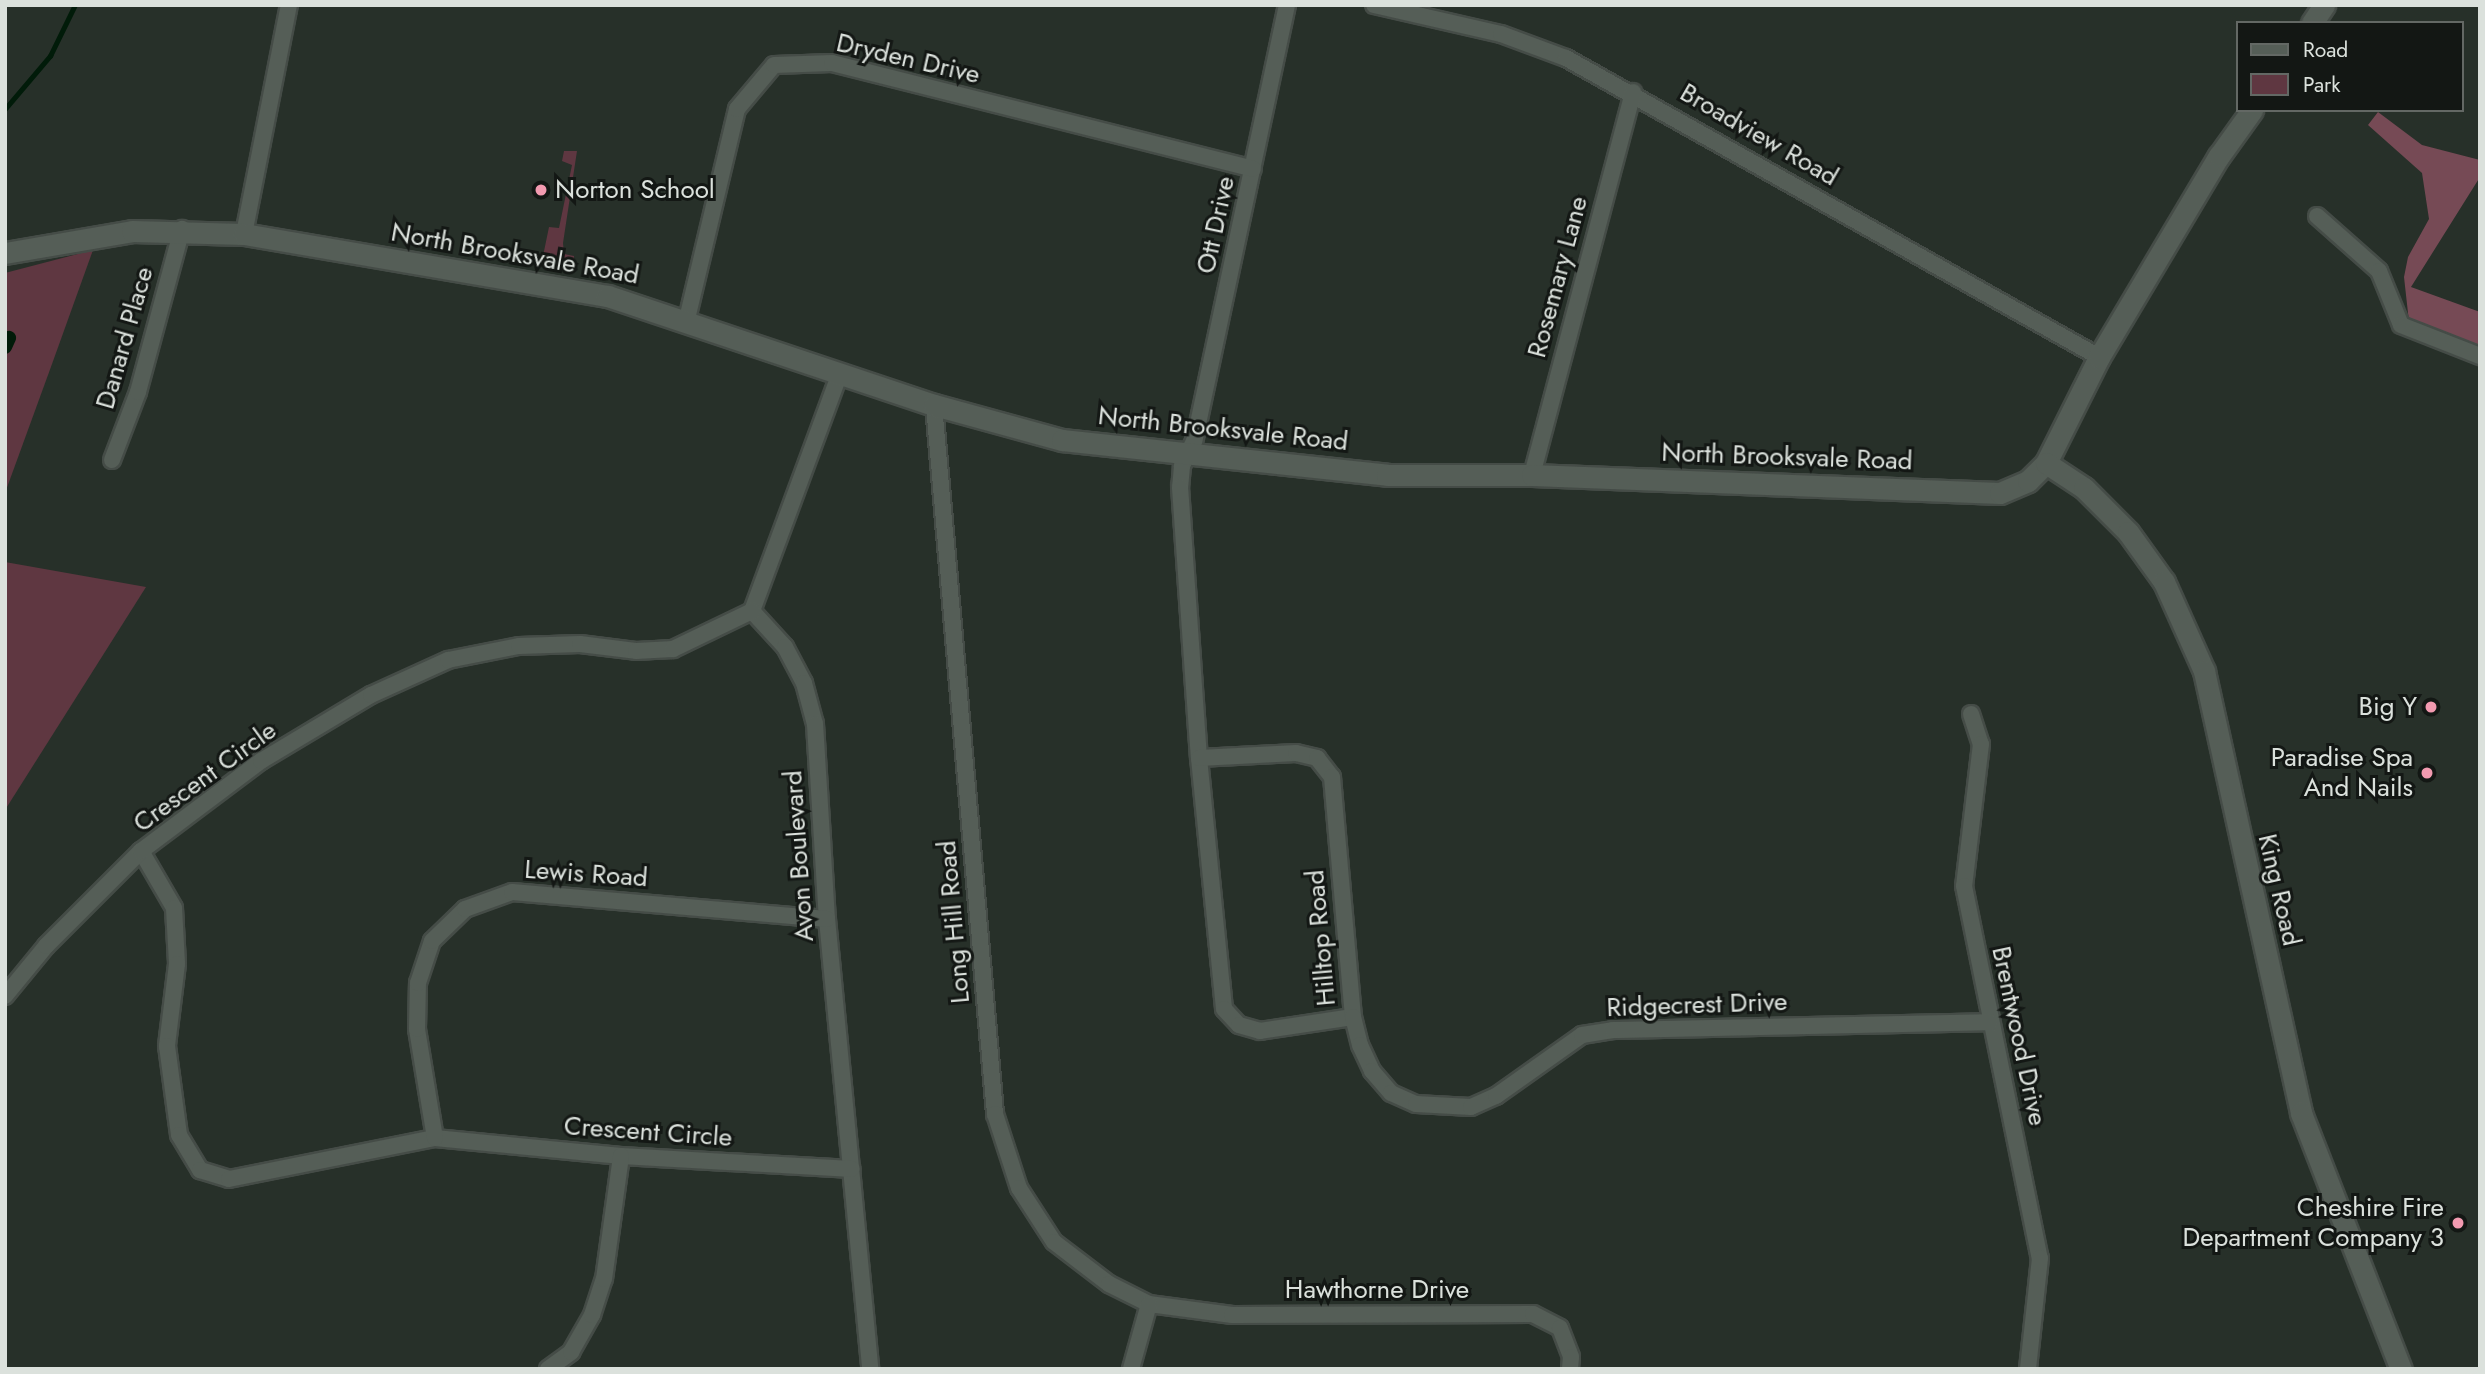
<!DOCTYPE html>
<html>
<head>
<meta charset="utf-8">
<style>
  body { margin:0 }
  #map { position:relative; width:2485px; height:1374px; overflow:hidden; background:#273029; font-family:Jost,sans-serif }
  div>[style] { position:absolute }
  .green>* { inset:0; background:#5f3741 }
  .forest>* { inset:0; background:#764a55 }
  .stream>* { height:4.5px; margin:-2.25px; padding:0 2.25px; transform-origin:2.25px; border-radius:2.25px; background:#011b09 }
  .canal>* { height:14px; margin:-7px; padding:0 7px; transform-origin:7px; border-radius:7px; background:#011b09 }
  .roads { filter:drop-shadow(2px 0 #454c47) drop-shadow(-2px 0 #454c47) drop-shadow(0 2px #454c47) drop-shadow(0 -2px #454c47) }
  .street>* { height:16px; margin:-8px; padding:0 8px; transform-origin:8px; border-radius:8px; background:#555e57 }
  .secondary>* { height:21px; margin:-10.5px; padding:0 10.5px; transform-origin:10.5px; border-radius:10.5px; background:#555e57 }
  .dots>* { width:19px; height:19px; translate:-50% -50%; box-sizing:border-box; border:4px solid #131714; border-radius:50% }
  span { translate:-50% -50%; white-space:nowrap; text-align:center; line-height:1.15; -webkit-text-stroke:6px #131714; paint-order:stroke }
  .street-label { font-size:26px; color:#dbe1dc }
  .poi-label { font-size:26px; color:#dbe1dc }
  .left { translate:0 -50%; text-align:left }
  .right { translate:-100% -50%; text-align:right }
  .frame { position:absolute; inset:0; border:7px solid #dbe1dc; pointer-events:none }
  .legend { position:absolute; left:2236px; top:21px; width:228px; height:91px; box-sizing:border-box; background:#131714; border:2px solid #636864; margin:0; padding:9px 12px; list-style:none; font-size:21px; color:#dbe1dc }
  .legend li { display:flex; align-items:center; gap:14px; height:35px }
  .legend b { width:35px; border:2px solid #636864 }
</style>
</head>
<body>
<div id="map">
  <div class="green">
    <div style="clip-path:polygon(564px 151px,577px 151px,563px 243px,564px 254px,574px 256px,574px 266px,542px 261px,549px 227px,559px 228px,572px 165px,562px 161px)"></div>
    <div style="clip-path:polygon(93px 250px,52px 364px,5px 493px,5px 273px)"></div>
    <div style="clip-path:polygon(5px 562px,146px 587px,5px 810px)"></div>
  </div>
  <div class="forest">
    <div style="clip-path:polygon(2378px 112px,2422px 145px,2480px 160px,2480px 177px,2411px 287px,2480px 312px,2480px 351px,2409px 322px,2404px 277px,2408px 257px,2429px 219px,2422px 173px,2368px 125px)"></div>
  </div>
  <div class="stream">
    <div style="left:5px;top:109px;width:70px;rotate:-49.7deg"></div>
    <div style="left:50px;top:56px;width:57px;rotate:-63.9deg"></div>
  </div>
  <div class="canal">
    <div style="left:5px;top:347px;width:10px;rotate:-66deg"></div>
  </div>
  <div class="roads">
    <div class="street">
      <div style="left:1287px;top:5px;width:446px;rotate:102deg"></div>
      <div style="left:1194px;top:441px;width:28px;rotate:116deg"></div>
      <div style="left:1182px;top:466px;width:21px;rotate:95deg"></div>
      <div style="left:1180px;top:487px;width:272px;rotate:86deg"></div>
      <div style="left:1199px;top:758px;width:252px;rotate:84.3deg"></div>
      <div style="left:1224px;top:1009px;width:22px;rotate:47deg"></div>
      <div style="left:1239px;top:1025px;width:22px;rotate:16deg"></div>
      <div style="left:1260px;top:1031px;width:94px;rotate:-8.6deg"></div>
      <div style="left:1374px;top:5px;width:130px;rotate:12.9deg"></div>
      <div style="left:1501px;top:34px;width:69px;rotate:20.3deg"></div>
      <div style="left:1566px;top:58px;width:611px;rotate:29.29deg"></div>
      <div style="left:2317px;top:216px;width:83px;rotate:41.6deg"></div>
      <div style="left:2379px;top:271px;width:58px;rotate:67.8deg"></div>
      <div style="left:2401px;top:325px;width:85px;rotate:21.4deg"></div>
      <div style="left:244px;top:234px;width:233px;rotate:-78.9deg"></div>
      <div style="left:687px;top:319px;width:216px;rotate:-76.6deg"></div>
      <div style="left:737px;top:109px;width:57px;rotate:-49.9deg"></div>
      <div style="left:774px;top:65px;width:58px;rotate:-2deg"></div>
      <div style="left:832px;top:63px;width:434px;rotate:14.1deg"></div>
      <div style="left:840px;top:373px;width:254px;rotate:110.3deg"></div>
      <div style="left:752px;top:611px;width:49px;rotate:47.5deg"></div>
      <div style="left:785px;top:647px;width:41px;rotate:62.2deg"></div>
      <div style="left:804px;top:683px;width:42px;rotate:75deg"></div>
      <div style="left:815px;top:724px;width:195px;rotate:86.5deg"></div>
      <div style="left:827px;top:919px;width:452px;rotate:84.5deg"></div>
      <div style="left:934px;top:405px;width:712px;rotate:85.08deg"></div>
      <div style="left:995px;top:1114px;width:78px;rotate:72deg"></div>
      <div style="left:1019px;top:1188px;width:64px;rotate:57.1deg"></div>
      <div style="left:1054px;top:1242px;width:69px;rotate:37.4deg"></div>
      <div style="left:1109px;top:1284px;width:45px;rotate:26.6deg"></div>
      <div style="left:1149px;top:1304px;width:84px;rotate:7.5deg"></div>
      <div style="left:1232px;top:1315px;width:301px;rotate:-0.2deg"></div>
      <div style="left:1533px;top:1314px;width:30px;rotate:27deg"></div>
      <div style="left:1560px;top:1328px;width:31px;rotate:69deg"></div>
      <div style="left:1571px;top:1357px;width:12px;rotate:95deg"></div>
      <div style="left:112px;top:460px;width:73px;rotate:-69.1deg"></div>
      <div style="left:138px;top:392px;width:169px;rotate:-74.9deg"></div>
      <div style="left:1532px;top:475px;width:396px;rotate:-75.2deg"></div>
      <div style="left:1971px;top:714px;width:32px;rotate:72deg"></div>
      <div style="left:1981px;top:744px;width:143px;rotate:96.8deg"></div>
      <div style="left:1964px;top:886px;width:380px;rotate:78.5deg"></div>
      <div style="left:2040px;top:1258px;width:112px;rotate:96.2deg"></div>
      <div style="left:1199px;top:758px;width:97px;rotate:-3deg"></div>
      <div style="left:1296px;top:753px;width:22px;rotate:13deg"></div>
      <div style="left:1317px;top:758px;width:24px;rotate:52deg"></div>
      <div style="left:1332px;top:777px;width:241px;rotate:85deg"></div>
      <div style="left:1353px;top:1017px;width:29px;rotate:76deg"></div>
      <div style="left:1360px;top:1045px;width:29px;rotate:65deg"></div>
      <div style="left:1372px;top:1071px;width:29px;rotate:49deg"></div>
      <div style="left:1391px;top:1093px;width:27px;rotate:24deg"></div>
      <div style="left:1416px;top:1104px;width:55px;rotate:3.1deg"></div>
      <div style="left:1471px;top:1107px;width:27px;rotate:-24deg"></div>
      <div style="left:1496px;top:1096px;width:105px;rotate:-35.3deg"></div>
      <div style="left:1582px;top:1035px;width:31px;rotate:-9deg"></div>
      <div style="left:1613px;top:1030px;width:377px;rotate:-1.2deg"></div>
      <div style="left:141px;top:851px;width:66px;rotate:59.9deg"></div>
      <div style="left:174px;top:908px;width:56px;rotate:86.9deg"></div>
      <div style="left:177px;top:964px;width:83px;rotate:97deg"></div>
      <div style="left:167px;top:1046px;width:90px;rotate:82.3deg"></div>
      <div style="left:179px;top:1135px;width:41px;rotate:59deg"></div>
      <div style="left:200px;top:1170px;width:30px;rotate:17deg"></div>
      <div style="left:229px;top:1179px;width:210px;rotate:-11.3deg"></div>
      <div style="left:435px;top:1138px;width:187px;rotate:5.5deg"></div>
      <div style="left:621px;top:1156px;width:231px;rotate:3.2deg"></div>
      <div style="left:5px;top:996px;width:65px;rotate:-50.6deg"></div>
      <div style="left:46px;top:946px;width:134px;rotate:-45deg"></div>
      <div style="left:141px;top:851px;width:150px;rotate:-36.9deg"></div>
      <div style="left:261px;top:761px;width:128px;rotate:-31deg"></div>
      <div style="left:371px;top:695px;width:85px;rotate:-24.4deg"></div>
      <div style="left:448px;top:660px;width:72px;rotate:-11.2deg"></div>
      <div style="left:519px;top:646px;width:61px;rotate:-1.9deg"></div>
      <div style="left:580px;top:644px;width:56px;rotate:7.1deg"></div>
      <div style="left:636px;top:651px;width:37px;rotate:-3deg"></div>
      <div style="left:673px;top:649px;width:88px;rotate:-25.7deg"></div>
      <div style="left:435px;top:1138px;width:110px;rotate:-99.4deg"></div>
      <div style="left:417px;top:1029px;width:46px;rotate:-88.8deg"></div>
      <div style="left:418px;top:983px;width:44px;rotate:-71.6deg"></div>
      <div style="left:432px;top:941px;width:46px;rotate:-44.1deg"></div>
      <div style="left:465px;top:909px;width:50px;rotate:-19.9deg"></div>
      <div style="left:512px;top:892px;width:316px;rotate:4.9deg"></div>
      <div style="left:548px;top:1369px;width:29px;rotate:-36deg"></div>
      <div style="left:571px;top:1352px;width:43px;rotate:-60.4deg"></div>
      <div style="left:592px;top:1315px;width:38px;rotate:-72deg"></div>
      <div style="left:604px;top:1279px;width:124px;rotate:-82.1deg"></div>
      <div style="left:1131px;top:1369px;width:67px;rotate:-74.5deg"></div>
    </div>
    <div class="secondary">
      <div style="left:2312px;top:23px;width:22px;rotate:-56deg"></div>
      <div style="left:5px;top:253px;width:129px;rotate:-9.8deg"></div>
      <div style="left:132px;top:231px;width:112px;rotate:1.5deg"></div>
      <div style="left:244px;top:234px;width:369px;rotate:9.7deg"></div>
      <div style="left:608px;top:296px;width:344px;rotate:18.5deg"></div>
      <div style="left:934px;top:405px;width:133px;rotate:15.3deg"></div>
      <div style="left:1062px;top:440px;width:327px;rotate:6.1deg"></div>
      <div style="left:1387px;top:475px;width:145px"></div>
      <div style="left:1532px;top:475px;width:468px;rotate:2.2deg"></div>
      <div style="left:2000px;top:493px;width:30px;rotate:-23deg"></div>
      <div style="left:2028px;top:481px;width:25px;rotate:-45deg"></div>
      <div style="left:2046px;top:463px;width:119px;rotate:-63.4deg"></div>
      <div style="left:2099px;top:357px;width:234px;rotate:-59.2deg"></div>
      <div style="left:2219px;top:156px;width:57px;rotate:-54.3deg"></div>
      <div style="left:2046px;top:463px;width:45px;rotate:33.3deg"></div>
      <div style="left:2084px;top:488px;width:62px;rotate:45deg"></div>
      <div style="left:2128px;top:532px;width:62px;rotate:54.2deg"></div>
      <div style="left:2164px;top:582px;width:98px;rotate:65.8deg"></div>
      <div style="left:2204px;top:671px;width:453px;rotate:77.6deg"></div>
      <div style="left:2301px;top:1113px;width:275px;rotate:68.7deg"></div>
    </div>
  </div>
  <div class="dots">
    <div style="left:541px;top:190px;background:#f29ab0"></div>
    <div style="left:2431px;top:707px;background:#f29ab0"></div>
    <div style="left:2427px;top:773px;background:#f29ab0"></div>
    <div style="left:2458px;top:1223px;background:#f29ab0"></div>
  </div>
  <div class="street-label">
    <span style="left:908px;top:59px;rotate:13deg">Dryden Drive</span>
    <span style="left:1759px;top:135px;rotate:30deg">Broadview Road</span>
    <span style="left:1216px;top:225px;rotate:-78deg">Ott Drive</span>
    <span style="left:515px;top:254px;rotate:10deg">North Brooksvale Road</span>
    <span style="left:1558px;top:277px;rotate:-75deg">Rosemary Lane</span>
    <span style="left:125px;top:338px;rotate:-74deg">Danard Place</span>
    <span style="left:1223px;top:429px;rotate:6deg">North Brooksvale Road</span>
    <span style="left:1787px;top:457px;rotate:2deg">North Brooksvale Road</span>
    <span style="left:205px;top:777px;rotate:-36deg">Crescent Circle</span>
    <span style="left:799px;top:856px;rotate:-94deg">Avon Boulevard</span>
    <span style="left:586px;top:874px;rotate:4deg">Lewis Road</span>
    <span style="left:2279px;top:890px;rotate:77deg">King Road</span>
    <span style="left:954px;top:922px;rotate:-95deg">Long Hill Road</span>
    <span style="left:1321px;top:938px;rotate:-95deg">Hilltop Road</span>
    <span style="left:1697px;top:1005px;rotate:-2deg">Ridgecrest Drive</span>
    <span style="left:2019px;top:1036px;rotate:78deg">Brentwood Drive</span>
    <span style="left:648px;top:1132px;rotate:4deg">Crescent Circle</span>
    <span style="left:1377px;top:1290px">Hawthorne Drive</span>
  </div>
  <div class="poi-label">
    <span class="left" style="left:555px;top:190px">Norton School</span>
    <span class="right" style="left:2417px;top:707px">Big Y</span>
    <span class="right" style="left:2413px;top:773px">Paradise Spa<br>And Nails</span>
    <span class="right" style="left:2444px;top:1223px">Cheshire Fire<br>Department Company 3</span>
  </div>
  <div class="frame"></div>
  <ul class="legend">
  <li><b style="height:9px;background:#555e57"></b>Road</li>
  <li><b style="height:19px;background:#5f3741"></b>Park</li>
  </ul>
</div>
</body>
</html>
